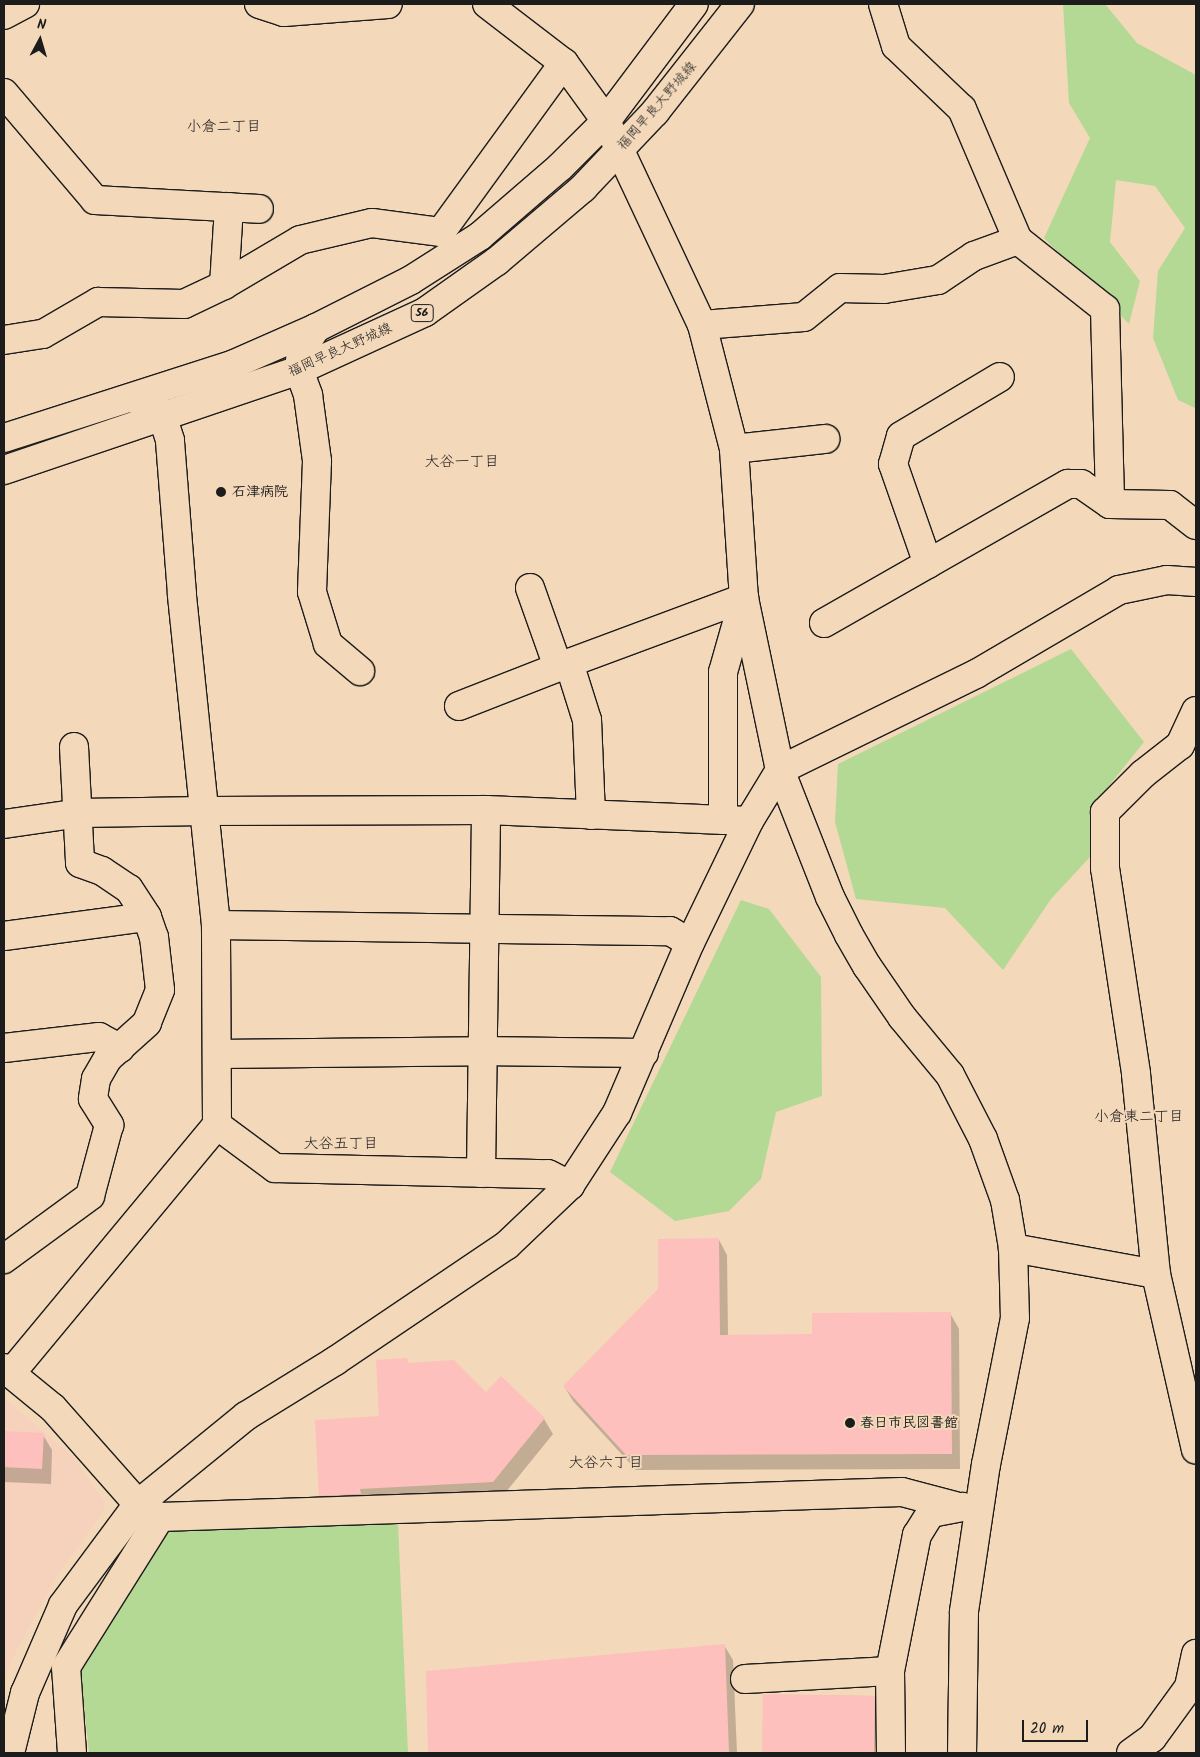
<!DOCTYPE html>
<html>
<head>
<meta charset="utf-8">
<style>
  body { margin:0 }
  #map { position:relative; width:1200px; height:1757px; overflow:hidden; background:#f3d8ba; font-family:Kalam,"Klee One",sans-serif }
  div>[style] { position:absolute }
  .built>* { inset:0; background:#f6d1bb }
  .green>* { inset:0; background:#b4d994 }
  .shadow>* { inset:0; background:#0003 }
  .building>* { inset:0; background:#fdc0bd; transform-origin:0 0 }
  .roads { filter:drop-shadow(1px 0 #1c1c1c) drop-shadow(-1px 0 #1c1c1c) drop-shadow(0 1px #1c1c1c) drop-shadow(0 -1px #1c1c1c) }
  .minor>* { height:28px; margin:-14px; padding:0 14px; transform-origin:14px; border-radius:14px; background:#f3d8ba }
  .major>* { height:28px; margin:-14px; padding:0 14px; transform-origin:14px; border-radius:14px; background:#f3d8ba }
  .dots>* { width:14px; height:14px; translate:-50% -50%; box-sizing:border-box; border:2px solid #f3d8ba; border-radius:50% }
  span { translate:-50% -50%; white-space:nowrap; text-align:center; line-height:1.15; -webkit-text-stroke:4px #f3d8ba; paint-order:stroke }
  .shield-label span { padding:1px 4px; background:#f3d8ba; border:1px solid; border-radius:4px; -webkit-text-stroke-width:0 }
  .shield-label { font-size:12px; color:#1c1c1c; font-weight:700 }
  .street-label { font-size:14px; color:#1c1c1c }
  .poi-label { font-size:14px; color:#1c1c1c; font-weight:700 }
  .left { translate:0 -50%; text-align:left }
  .neighbourhood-label { font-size:15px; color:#1c1c1c }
  .frame { position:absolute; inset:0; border:5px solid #1c1c1c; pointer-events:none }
  .north { position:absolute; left:15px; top:15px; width:50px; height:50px; -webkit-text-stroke:4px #f3d8ba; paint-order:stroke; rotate:6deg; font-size:14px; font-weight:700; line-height:20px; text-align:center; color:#1c1c1c }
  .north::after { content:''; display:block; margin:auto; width:18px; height:22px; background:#1c1c1c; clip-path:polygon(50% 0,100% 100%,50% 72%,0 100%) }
  .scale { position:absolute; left:1022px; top:1720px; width:66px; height:22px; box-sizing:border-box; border:2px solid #1c1c1c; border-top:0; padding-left:6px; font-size:15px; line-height:18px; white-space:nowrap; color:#1c1c1c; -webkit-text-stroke:4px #f3d8ba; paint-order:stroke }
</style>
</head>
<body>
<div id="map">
  <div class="built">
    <div style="clip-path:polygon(4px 1398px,73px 1457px,105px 1503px,103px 1512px,56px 1577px,12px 1659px,4px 1686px)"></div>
  </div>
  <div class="green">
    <div style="clip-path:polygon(1063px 4px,1105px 4px,1137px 43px,1196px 75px,1195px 408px,1178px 400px,1153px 338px,1158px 271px,1185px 228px,1155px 186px,1116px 180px,1110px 242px,1140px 281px,1129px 324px,1044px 238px,1090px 138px,1069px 103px)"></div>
    <div style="clip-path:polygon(1071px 649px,1144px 742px,1096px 802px,1090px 857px,1051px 899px,1003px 970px,945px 908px,856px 899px,835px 822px,838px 764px)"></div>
    <div style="clip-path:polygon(741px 900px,769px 909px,821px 977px,822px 1096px,776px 1112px,761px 1179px,729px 1211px,675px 1221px,610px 1172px)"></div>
    <div style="clip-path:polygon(389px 1515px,398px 1523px,408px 1753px,89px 1753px,80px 1668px,161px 1536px,178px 1525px)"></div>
  </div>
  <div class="shadow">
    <div style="clip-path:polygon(719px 1240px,727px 1255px,728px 1336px,813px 1336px,950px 1313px,959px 1329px,960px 1469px,636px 1470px,573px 1401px,564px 1386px)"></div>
    <div style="clip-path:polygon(407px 1360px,409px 1364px,544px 1419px,553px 1434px,502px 1497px,329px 1511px,321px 1495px,381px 1417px)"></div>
    <div style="clip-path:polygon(4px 1433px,43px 1435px,52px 1450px,51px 1484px,4px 1482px)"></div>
    <div style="clip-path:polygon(724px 1645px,733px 1660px,737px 1753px,430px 1753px,427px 1672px)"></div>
    <div style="clip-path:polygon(764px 1695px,874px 1696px,883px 1712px,883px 1753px,763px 1753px)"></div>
  </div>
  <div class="building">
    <div style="clip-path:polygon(719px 1238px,720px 1335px,812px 1334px,812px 1313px,951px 1312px,952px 1454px,626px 1455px,563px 1386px,658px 1289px,658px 1239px)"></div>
    <div style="clip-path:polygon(407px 1358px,408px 1363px,454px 1360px,486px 1392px,501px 1376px,545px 1418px,493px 1482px,360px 1489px,361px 1494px,319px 1496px,315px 1420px,379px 1416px,376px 1360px)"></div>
    <div style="left:4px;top:1431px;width:40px;height:36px;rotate:3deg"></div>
    <div style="clip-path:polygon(725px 1644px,729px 1753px,428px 1753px,426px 1671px)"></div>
    <div style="left:763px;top:1694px;width:112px;height:59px;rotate:1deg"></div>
  </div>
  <div class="roads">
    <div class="minor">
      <div style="left:259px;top:4px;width:26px;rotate:18deg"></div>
      <div style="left:284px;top:12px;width:104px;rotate:-4.4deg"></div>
      <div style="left:487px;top:4px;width:97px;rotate:37.5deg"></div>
      <div style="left:564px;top:63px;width:72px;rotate:54.1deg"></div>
      <div style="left:606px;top:121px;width:225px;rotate:64.8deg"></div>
      <div style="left:702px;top:325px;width:128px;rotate:75.5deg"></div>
      <div style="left:734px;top:449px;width:149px;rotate:86.2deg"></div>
      <div style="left:744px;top:598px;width:176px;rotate:78.2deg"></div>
      <div style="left:780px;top:770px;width:136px;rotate:68.5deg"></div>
      <div style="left:830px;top:897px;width:42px;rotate:63.4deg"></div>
      <div style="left:849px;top:935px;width:36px;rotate:60deg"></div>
      <div style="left:867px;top:966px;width:62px;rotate:55.5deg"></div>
      <div style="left:902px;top:1017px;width:75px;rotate:50.4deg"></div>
      <div style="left:950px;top:1075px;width:72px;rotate:62.7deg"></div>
      <div style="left:983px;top:1139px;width:65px;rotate:70.2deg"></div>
      <div style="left:1005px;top:1200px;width:49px;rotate:80.5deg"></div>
      <div style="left:1013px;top:1248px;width:70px;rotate:88.4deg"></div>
      <div style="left:1015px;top:1318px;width:149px;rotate:101.2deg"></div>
      <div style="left:986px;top:1464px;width:150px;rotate:98.5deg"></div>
      <div style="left:964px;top:1612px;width:141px;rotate:90.8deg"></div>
      <div style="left:883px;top:4px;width:44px;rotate:72.8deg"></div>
      <div style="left:896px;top:46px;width:91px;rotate:43.7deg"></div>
      <div style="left:962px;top:109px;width:142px;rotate:66.9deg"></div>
      <div style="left:1018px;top:240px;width:111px;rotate:38.4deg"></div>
      <div style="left:1105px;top:309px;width:195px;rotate:88.5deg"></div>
      <div style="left:1110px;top:504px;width:60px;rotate:1deg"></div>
      <div style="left:1170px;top:505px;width:33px;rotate:38deg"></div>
      <div style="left:4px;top:15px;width:24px;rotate:-28deg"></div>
      <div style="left:4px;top:93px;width:140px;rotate:49.6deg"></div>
      <div style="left:95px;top:200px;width:164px;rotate:3.1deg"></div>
      <div style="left:224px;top:285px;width:78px;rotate:-86.3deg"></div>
      <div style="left:702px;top:325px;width:102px;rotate:-4.5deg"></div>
      <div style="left:804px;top:317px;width:46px;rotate:-38.9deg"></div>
      <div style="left:840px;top:288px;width:44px;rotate:1.3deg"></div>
      <div style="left:884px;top:289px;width:55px;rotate:-9.5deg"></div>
      <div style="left:938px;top:280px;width:43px;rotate:-33.7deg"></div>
      <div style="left:974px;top:256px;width:47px;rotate:-20deg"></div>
      <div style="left:316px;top:328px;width:27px;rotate:123deg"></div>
      <div style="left:301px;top:351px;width:19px;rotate:96deg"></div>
      <div style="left:299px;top:370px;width:27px;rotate:70deg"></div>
      <div style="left:308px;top:395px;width:67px;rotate:82.2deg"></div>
      <div style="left:317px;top:461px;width:131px;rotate:92.2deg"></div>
      <div style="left:312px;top:592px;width:54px;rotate:72.9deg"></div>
      <div style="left:328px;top:644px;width:42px;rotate:40.2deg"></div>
      <div style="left:4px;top:340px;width:39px;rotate:-9deg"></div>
      <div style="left:43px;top:334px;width:64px;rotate:-30.2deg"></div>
      <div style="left:98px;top:302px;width:86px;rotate:1.3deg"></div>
      <div style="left:184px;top:304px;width:44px;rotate:-25.4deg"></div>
      <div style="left:224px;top:285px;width:88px;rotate:-30.6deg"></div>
      <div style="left:300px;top:240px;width:74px;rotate:-13.3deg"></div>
      <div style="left:372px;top:223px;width:70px;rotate:7.4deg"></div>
      <div style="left:441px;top:232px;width:209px;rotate:-54deg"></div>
      <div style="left:734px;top:449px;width:92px;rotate:-6.3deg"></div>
      <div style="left:928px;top:564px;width:106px;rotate:-109.3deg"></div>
      <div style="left:893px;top:464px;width:29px;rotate:-74deg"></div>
      <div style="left:901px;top:436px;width:115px;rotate:-30.8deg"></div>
      <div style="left:530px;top:588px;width:84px;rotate:70.5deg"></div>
      <div style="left:824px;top:623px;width:281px;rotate:-29.7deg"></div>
      <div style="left:1068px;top:484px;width:13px"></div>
      <div style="left:1081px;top:484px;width:35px;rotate:35deg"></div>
      <div style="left:459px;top:706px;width:118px;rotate:-21.4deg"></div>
      <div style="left:1196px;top:711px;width:38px;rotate:115deg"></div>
      <div style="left:1180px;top:745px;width:47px;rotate:141.9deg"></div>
      <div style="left:1143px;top:774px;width:54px;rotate:135deg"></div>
      <div style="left:1105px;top:812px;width:56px;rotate:90deg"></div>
      <div style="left:1105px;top:868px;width:208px;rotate:81.4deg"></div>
      <div style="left:1136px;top:1074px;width:201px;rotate:84.3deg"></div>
      <div style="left:1156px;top:1274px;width:180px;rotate:77.2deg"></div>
      <div style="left:74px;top:747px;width:116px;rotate:87deg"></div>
      <div style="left:80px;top:863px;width:23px;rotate:20deg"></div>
      <div style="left:102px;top:871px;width:32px;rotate:34deg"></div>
      <div style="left:129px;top:889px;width:33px;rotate:57deg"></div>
      <div style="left:591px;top:815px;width:95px;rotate:-92.4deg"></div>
      <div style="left:587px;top:720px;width:60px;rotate:-107.5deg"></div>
      <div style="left:569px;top:663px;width:187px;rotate:-20.4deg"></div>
      <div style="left:744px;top:598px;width:77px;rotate:105.8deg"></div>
      <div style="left:723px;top:672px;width:148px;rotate:90deg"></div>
      <div style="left:4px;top:824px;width:77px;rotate:-8.2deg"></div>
      <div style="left:80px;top:813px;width:125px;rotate:-0.9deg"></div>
      <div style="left:205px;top:811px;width:281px;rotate:-0.2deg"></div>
      <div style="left:486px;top:810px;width:263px;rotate:2.4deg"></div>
      <div style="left:216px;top:925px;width:454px;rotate:0.8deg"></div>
      <div style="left:670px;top:931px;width:23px;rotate:31deg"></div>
      <div style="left:4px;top:936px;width:144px;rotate:-7.6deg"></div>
      <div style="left:147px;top:917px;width:21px;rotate:71deg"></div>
      <div style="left:154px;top:937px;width:53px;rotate:83.5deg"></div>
      <div style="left:160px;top:990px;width:35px;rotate:112deg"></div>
      <div style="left:147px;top:1023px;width:52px;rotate:138.1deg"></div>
      <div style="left:108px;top:1058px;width:24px;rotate:120deg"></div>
      <div style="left:96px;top:1079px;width:20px;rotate:99deg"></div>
      <div style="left:93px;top:1099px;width:31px;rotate:58deg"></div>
      <div style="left:109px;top:1125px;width:73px;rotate:105deg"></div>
      <div style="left:90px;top:1196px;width:107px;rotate:143.8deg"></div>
      <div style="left:4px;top:1048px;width:96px;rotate:-6.6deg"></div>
      <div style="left:99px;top:1037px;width:24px;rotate:28deg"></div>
      <div style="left:217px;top:1054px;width:266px;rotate:-0.6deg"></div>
      <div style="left:483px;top:1051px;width:161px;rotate:0.7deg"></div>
      <div style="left:217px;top:1125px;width:72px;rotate:36.6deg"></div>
      <div style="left:275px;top:1168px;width:273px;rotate:1.3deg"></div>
      <div style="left:548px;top:1174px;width:25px;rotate:27deg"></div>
      <div style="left:481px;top:1173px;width:363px;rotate:-89.2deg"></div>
      <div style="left:1013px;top:1248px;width:145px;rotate:10.3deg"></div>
      <div style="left:4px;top:1368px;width:63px;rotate:39.2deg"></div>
      <div style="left:53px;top:1408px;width:128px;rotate:48.5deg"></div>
      <div style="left:138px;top:1504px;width:26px;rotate:31deg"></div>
      <div style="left:160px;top:1517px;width:742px;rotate:-1.93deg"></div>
      <div style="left:902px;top:1492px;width:55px;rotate:14.8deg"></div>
      <div style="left:11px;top:1373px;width:322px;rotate:-50.3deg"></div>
      <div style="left:217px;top:1125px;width:200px;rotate:-90.3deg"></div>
      <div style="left:216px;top:925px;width:333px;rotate:-95.9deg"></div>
      <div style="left:182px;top:594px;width:154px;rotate:-94.5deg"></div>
      <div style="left:170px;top:440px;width:23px;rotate:-108deg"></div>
      <div style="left:163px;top:418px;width:14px;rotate:-129deg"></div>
      <div style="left:154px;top:407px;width:12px;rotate:-171deg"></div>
      <div style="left:890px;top:1671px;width:82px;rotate:89.3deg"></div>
      <div style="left:745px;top:1679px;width:145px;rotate:-3.2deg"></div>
      <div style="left:890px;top:1671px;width:139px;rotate:-78.8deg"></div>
      <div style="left:917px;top:1535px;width:26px;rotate:-58deg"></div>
      <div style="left:931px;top:1513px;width:32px;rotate:-11deg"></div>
      <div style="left:10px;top:1753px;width:62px;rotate:-76deg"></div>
      <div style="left:25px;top:1693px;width:96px;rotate:-66.6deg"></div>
      <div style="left:63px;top:1605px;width:126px;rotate:-53.4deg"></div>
      <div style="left:138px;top:1504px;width:139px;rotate:-39.2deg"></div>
      <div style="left:246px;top:1416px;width:105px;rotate:-31.7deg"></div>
      <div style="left:335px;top:1361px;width:207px;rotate:-34deg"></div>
      <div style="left:507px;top:1245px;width:87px;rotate:-43.6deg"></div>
      <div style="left:570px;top:1185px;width:86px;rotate:-56.9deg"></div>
      <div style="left:617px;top:1113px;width:185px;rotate:-66.8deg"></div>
      <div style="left:690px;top:943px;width:136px;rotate:-64.2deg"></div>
      <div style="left:749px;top:821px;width:60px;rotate:-58.7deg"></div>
      <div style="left:780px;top:770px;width:218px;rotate:-26.1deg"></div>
      <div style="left:976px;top:674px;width:166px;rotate:-30.4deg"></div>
      <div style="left:1119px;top:590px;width:49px;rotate:-11.8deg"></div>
      <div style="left:1167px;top:580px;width:29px;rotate:4deg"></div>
      <div style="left:72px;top:1753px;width:86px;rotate:-94deg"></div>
      <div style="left:66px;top:1667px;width:177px;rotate:-57.9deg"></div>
      <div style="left:1131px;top:1753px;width:26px;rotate:-36deg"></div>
      <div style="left:1152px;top:1738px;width:63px;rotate:-54deg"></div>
      <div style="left:1189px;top:1687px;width:34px;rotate:-78deg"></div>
    </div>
    <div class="major">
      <div style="left:4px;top:438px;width:242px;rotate:-17.8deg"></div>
      <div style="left:234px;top:364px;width:90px;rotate:-23.7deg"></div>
      <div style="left:316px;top:328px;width:106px;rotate:-26.8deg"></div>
      <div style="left:411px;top:280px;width:82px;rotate:-32.5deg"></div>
      <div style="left:480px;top:236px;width:106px;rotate:-40.8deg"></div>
      <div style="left:560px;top:167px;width:65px;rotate:-45deg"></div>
      <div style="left:606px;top:121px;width:146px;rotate:-53.1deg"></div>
      <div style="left:4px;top:470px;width:311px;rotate:-18.7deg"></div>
      <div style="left:299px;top:370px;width:139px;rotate:-24.7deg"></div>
      <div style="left:425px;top:312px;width:88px;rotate:-35.3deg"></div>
      <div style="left:497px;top:261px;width:113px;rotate:-40.3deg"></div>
      <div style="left:583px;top:188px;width:105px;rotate:-46.5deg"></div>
      <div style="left:655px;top:112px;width:137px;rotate:-51.8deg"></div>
    </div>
  </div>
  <div class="dots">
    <div style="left:221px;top:492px;background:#1c1c1c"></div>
    <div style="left:850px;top:1423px;background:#1c1c1c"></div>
  </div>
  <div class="shield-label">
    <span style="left:422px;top:313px">56</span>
  </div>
  <div class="street-label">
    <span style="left:657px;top:106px;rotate:-49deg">福岡早良大野城線</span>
    <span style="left:340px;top:350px;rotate:-24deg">福岡早良大野城線</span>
  </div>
  <div class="poi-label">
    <span class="left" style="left:232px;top:492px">石津病院</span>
    <span class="left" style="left:860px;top:1423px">春日市民図書館</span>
  </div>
  <div class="neighbourhood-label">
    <span style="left:224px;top:128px">小倉二丁目</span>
    <span style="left:462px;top:463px">大谷一丁目</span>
    <span style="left:1139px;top:1118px">小倉東二丁目</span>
    <span style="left:341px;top:1145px">大谷五丁目</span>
    <span style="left:606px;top:1464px">大谷六丁目</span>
  </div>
  <div class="frame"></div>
  <div class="north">N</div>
  <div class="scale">20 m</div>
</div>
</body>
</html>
